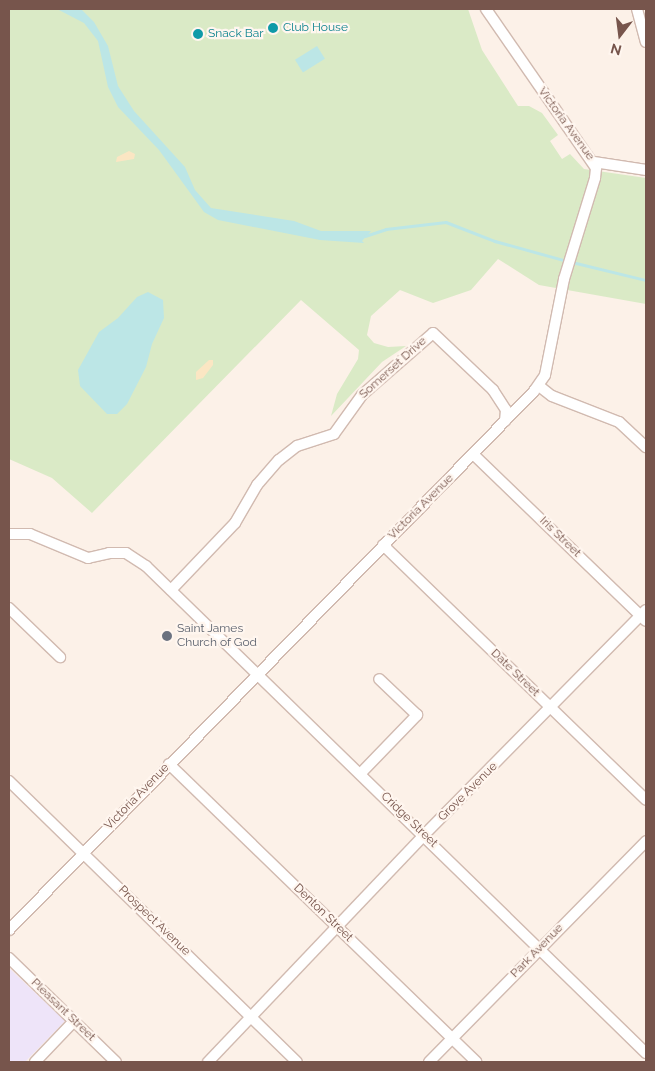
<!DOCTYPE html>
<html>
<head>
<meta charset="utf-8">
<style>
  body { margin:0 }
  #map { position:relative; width:655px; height:1071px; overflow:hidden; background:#fcf1e8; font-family:Raleway,sans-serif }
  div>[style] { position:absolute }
  .education>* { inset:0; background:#eee4f9 }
  .green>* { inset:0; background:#daeac6 }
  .sand>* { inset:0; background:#fbe6c3 }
  .water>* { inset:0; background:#bce6e6; transform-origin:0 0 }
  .stream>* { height:2.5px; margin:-1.25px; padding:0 1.25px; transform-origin:1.25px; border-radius:1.25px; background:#bce6e6 }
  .roads { filter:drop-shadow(1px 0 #d1bab0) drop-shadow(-1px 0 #d1bab0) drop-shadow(0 1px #d1bab0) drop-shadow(0 -1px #d1bab0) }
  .minor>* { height:10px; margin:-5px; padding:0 5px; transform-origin:5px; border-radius:5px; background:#fff }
  .dots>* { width:14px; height:14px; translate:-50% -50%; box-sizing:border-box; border:2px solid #fff6ef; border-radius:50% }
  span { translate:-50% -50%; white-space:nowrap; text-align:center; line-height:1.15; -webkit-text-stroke:4.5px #fff6ef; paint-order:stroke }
  .culture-label { font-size:12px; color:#0d838f }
  .left { translate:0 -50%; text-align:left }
  .street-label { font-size:12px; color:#77554c }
  .worship-label { font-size:12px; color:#5b616d }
  .frame { position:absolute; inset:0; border:10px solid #77554c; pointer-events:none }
  .north { position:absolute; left:595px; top:10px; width:50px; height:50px; -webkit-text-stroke:4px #fff6ef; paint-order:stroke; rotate:195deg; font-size:14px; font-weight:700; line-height:20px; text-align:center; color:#77554c }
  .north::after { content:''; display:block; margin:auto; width:18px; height:22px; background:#77554c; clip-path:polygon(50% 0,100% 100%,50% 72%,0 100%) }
</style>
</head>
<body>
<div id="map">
  <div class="education">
    <div style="clip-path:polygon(9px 968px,65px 1021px,25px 1062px,9px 1062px)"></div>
  </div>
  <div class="green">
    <div style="clip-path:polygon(9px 9px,468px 9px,482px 50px,518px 106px,529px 106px,542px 113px,558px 135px,550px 141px,562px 159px,570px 154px,584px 169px,646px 178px,646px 304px,539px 285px,498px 259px,471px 290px,433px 303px,400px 290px,371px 316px,367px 335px,374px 343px,388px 347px,406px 346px,382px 362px,331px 416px,337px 394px,358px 359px,359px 350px,301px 300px,92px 513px,52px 478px,9px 459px)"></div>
  </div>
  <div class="sand">
    <div style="clip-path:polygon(129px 151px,135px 154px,134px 159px,116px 162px,117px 157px)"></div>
    <div style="clip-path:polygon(209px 360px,213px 360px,213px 365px,203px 378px,196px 380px,196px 372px)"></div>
  </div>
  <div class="water">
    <div style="clip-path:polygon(57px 9px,81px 9px,94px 22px,108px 46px,118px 86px,134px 111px,185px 167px,195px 190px,211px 208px,294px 221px,321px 231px,371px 231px,362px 241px,364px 243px,320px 240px,218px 220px,204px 212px,159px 150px,118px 107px,108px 87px,98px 41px,84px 23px)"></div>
    <div style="left:317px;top:46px;width:15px;height:26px;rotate:58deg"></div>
    <div style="clip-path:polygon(148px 292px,163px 300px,164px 318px,152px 344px,146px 367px,127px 404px,117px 414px,107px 414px,80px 386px,78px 370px,99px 332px,118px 318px,137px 297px)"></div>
  </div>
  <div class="stream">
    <div style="left:365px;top:236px;width:22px;rotate:-18deg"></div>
    <div style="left:386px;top:229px;width:60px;rotate:-6.7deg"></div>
    <div style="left:446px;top:222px;width:53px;rotate:21.2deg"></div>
    <div style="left:495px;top:241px;width:75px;rotate:15.5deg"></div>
    <div style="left:572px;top:262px;width:76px;rotate:13.7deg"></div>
  </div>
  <div class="roads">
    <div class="minor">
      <div style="left:637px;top:9px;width:34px;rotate:75deg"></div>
      <div style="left:594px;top:162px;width:53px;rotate:8.7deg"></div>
      <div style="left:539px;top:386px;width:16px;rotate:38deg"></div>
      <div style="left:552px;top:396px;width:72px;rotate:21.2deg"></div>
      <div style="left:619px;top:422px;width:37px;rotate:43deg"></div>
      <div style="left:473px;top:454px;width:240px;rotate:44deg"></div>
      <div style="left:9px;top:534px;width:21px"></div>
      <div style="left:30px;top:534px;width:63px;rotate:22.5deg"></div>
      <div style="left:88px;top:558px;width:22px;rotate:-13deg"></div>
      <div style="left:109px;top:553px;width:17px"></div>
      <div style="left:126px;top:553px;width:24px;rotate:33deg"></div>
      <div style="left:146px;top:566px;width:698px;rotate:44.25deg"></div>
      <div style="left:383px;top:545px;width:366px;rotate:44.1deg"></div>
      <div style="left:171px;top:590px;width:93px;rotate:-46.3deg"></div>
      <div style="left:235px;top:523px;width:44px;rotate:-59.9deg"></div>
      <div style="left:257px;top:485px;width:33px;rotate:-49deg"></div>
      <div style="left:279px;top:460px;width:23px;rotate:-38deg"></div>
      <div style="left:297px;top:446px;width:39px;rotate:-18deg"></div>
      <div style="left:334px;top:434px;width:48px;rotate:-54.3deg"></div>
      <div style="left:362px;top:395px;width:94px;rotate:-41.1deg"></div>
      <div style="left:433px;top:333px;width:83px;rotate:43.5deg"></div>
      <div style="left:493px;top:390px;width:24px;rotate:57deg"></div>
      <div style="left:506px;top:410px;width:11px;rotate:95deg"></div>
      <div style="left:9px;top:608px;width:71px;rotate:43.9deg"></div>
      <div style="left:169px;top:764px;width:428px;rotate:44.1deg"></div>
      <div style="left:361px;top:773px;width:81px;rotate:-46deg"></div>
      <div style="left:417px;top:715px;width:52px;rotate:-136.5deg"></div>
      <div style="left:9px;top:781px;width:402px;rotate:44.3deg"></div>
      <div style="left:9px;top:930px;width:752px;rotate:-45.75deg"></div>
      <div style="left:534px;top:391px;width:19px;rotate:-55deg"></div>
      <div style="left:545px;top:375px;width:98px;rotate:-78.8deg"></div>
      <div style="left:564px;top:279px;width:106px;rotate:-72.9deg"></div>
      <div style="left:595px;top:178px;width:10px;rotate:-84deg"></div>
      <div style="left:596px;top:168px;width:193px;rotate:-124.7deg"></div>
      <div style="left:9px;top:958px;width:149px;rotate:44.2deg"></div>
      <div style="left:35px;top:1062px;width:57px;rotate:-46.4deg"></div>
      <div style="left:208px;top:1062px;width:313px;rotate:-46.4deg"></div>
      <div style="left:424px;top:835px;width:316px;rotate:-45.4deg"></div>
      <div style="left:429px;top:1062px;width:310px;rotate:-45.5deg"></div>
    </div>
  </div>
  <div class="dots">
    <div style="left:273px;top:28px;background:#0f9aa8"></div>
    <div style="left:198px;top:34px;background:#0f9aa8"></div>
    <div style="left:167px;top:636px;background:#6b7280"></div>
  </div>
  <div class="culture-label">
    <span class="left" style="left:283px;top:28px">Club House</span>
    <span class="left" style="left:208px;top:34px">Snack Bar</span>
  </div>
  <div class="street-label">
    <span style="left:566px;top:124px;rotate:54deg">Victoria Avenue</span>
    <span style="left:393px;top:368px;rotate:-42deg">Somerset Drive</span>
    <span style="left:421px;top:507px;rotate:-45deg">Victoria Avenue</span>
    <span style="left:560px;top:537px;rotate:44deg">Iris Street</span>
    <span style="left:515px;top:673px;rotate:44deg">Date Street</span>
    <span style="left:468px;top:792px;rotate:-45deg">Grove Avenue</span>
    <span style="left:137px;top:797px;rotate:-46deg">Victoria Avenue</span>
    <span style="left:409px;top:820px;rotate:44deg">Cridge Street</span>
    <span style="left:323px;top:913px;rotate:44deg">Denton Street</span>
    <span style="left:154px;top:921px;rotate:44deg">Prospect Avenue</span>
    <span style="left:537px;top:951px;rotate:-46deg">Park Avenue</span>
    <span style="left:63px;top:1010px;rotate:44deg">Pleasant Street</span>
  </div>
  <div class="worship-label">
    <span class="left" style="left:177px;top:636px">Saint James<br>Church of God</span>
  </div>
  <div class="frame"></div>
  <div class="north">N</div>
</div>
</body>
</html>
